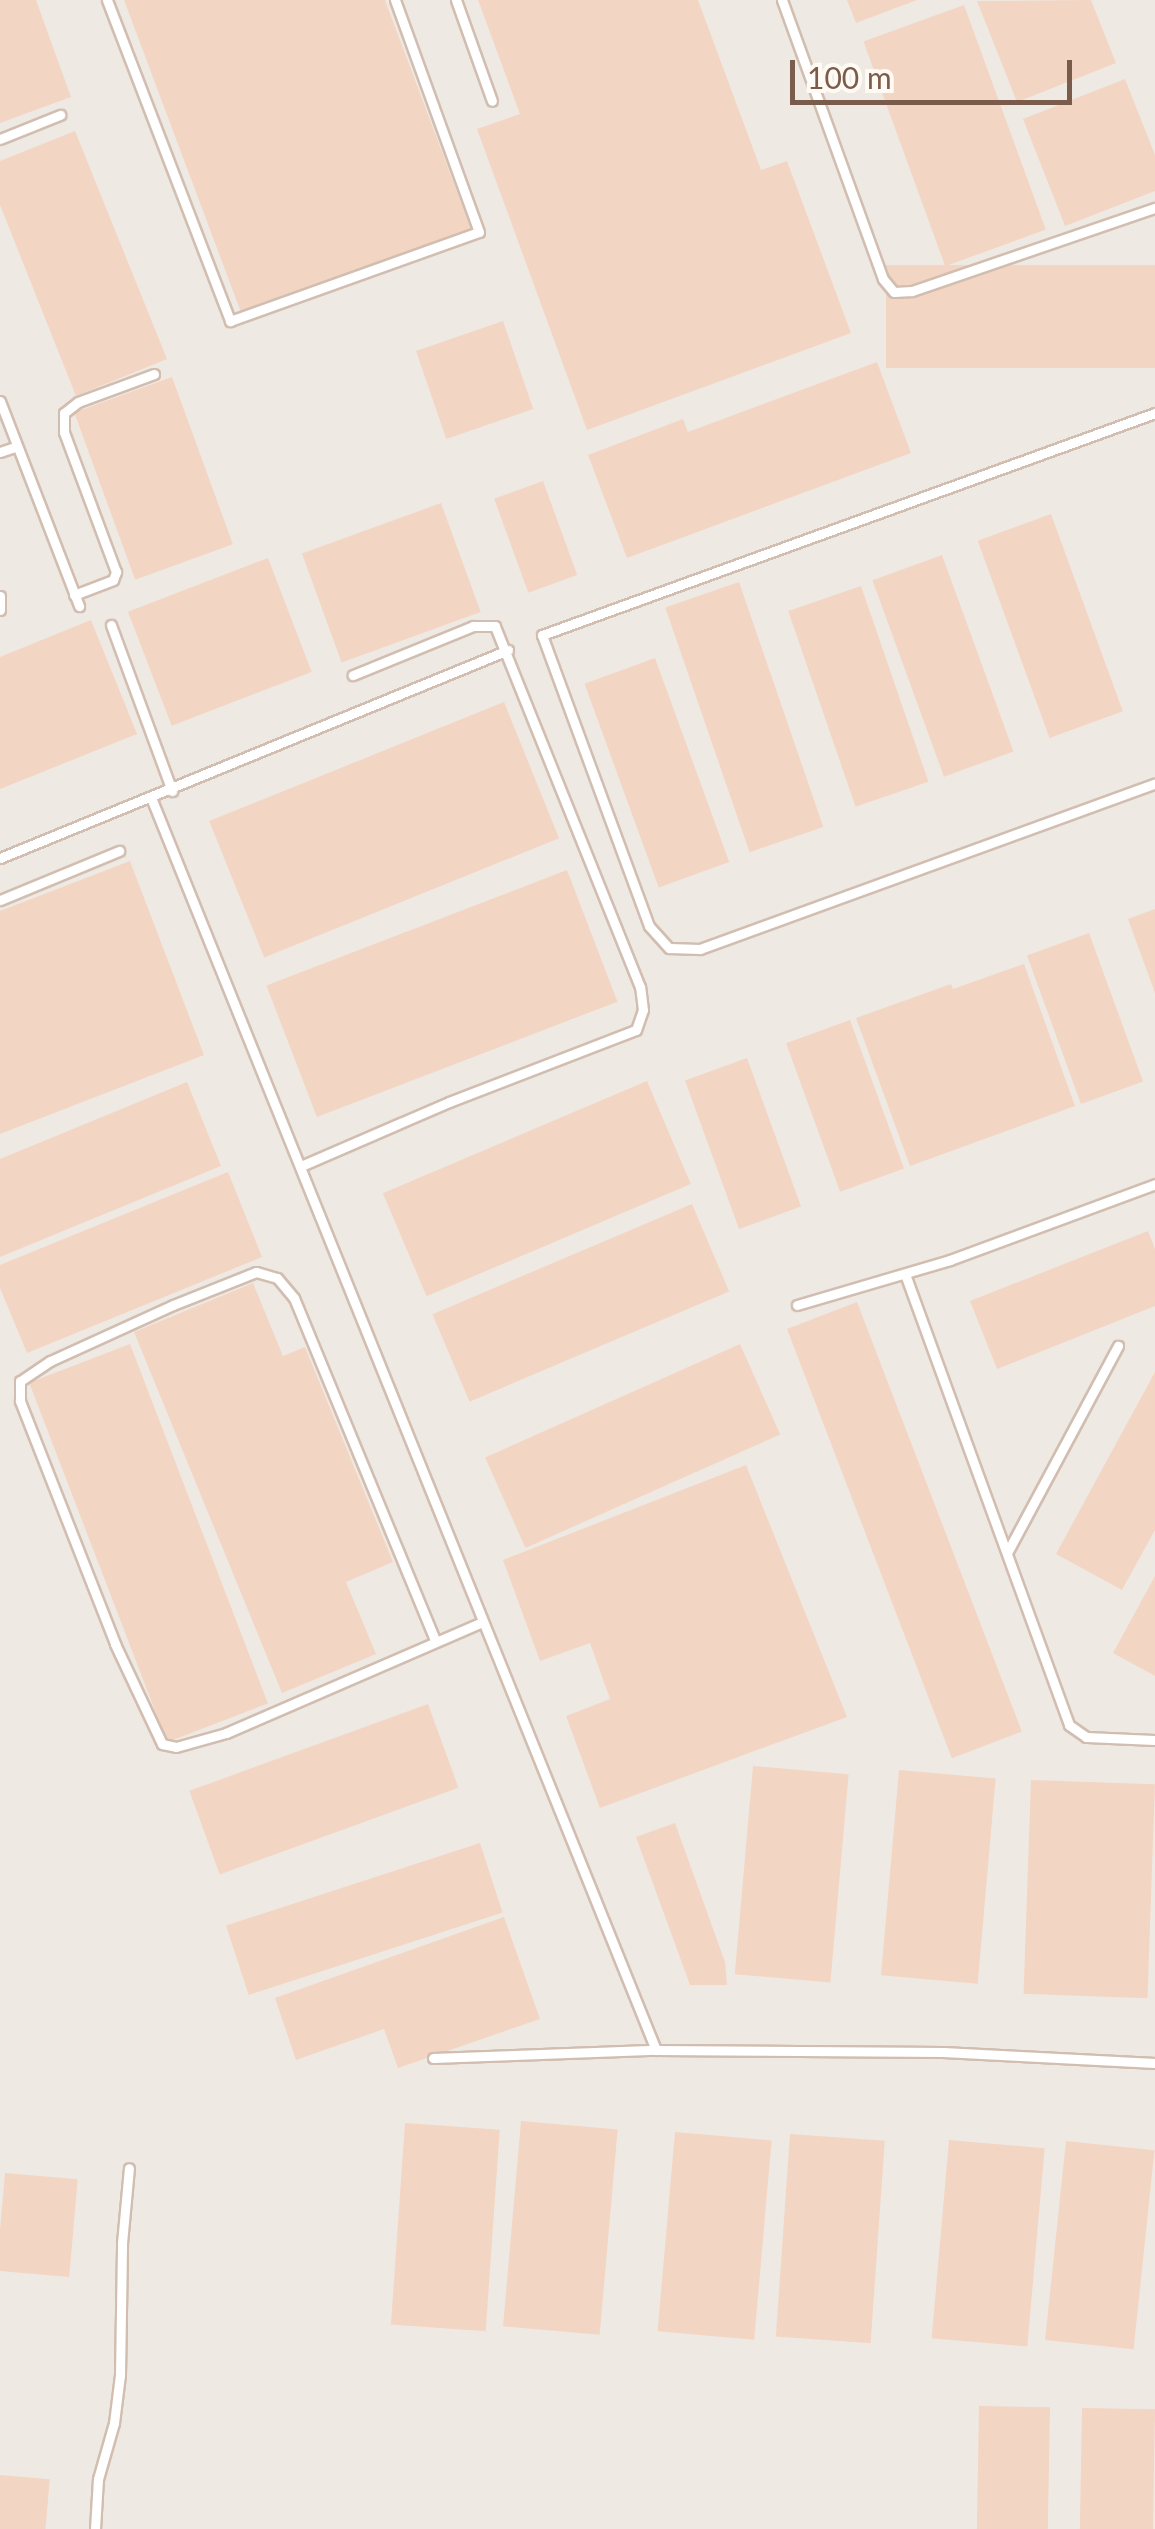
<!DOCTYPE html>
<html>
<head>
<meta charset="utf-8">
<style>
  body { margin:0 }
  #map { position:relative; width:1155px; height:2529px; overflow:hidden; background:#fdf6ec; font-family:Lato,sans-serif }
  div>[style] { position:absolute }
  .industrial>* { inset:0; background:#efe9e4; transform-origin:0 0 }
  .building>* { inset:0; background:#f3d5c3; transform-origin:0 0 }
  .roads { filter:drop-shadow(2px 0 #d1beb0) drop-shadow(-2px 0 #d1beb0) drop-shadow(0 2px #d1beb0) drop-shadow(0 -2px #d1beb0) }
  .service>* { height:9px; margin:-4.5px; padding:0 4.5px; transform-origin:4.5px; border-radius:4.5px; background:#fff }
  span { translate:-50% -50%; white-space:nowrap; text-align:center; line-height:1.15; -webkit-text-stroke:9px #fffaf3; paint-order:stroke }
  .scale { position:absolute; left:790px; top:60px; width:282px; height:45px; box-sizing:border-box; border:5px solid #7a5c4d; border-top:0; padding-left:12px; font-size:30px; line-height:35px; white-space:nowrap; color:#7a5c4d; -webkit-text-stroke:8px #fffaf3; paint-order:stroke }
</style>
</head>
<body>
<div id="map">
  <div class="industrial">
    <div style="left:0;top:0;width:1155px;height:2529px"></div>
  </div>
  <div class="building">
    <div style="clip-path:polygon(0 0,36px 0,71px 97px,0 123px)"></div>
    <div style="clip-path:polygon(124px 0,385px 0,471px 229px,242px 315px)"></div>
    <div style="clip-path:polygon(478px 0,698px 0,761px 170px,787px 161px,851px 333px,587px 430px,477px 129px,520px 114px)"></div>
    <div style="clip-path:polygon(847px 0,917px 0,856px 23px)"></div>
    <div style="clip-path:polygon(1091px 0,1116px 63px,1017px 102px,977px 1px)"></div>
    <div style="left:964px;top:5px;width:239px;height:107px;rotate:70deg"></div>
    <div style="clip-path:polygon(1125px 79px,1155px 155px,1155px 191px,1065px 226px,1023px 119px)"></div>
    <div style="clip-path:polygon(75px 131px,167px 359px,76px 396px,0 205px,0 161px)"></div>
    <div style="left:1155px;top:265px;width:103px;height:269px;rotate:90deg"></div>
    <div style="left:503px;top:321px;width:93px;height:92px;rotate:71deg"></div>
    <div style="clip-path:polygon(877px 362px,911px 453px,627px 558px,588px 455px,683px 419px,688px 432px)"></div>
    <div style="left:172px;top:377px;width:178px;height:104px;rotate:70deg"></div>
    <div style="left:543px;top:481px;width:100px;height:52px;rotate:70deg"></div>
    <div style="left:441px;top:503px;width:116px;height:148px;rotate:70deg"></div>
    <div style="left:1051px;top:514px;width:210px;height:78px;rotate:70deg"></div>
    <div style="left:942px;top:555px;width:209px;height:74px;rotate:70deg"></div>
    <div style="left:268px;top:558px;width:122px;height:150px;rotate:69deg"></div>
    <div style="left:739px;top:582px;width:259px;height:78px;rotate:71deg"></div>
    <div style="left:861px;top:586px;width:207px;height:77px;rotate:71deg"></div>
    <div style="clip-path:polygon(91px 620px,137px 734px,0 789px,0 657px)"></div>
    <div style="left:655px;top:658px;width:217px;height:75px;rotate:70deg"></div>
    <div style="left:504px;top:702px;width:147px;height:318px;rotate:68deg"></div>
    <div style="clip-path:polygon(130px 861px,204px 1055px,0 1134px,0 911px)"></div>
    <div style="left:567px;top:870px;width:141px;height:322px;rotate:69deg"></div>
    <div style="clip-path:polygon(1155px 909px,1155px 993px,1128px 919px)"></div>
    <div style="left:1089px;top:933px;width:158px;height:66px;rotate:70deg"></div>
    <div style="clip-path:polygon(1024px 964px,1075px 1106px,910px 1166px,856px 1018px,951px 984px,953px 989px)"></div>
    <div style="left:850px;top:1020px;width:158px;height:68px;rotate:70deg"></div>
    <div style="left:747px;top:1058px;width:158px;height:66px;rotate:70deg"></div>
    <div style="left:647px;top:1081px;width:112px;height:287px;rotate:67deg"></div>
    <div style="clip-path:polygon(187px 1082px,221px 1166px,0 1257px,0 1159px)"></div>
    <div style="clip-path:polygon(228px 1172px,262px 1257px,27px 1353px,0 1288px,0 1265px)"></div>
    <div style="left:692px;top:1204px;width:95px;height:282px;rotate:67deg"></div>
    <div style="clip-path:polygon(1148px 1231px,1155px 1249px,1155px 1306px,997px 1369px,970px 1301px)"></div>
    <div style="clip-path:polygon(253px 1283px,283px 1356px,305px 1347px,393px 1562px,346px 1582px,376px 1654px,282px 1693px,134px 1332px)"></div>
    <div style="left:857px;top:1302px;width:460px;height:75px;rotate:69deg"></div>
    <div style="left:130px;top:1344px;width:385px;height:108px;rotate:69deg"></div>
    <div style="left:740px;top:1344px;width:99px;height:279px;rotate:66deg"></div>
    <div style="clip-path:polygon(1155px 1372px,1155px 1530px,1122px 1590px,1056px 1554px)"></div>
    <div style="clip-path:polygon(746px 1465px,847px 1717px,600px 1808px,566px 1716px,610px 1699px,590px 1643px,540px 1661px,503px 1560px)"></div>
    <div style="clip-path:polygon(1155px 1576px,1155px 1676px,1113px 1653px)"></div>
    <div style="left:428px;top:1704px;width:89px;height:254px;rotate:70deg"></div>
    <div style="left:753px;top:1766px;width:96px;height:209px;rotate:5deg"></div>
    <div style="left:899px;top:1770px;width:97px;height:206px;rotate:5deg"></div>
    <div style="left:1031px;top:1780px;width:124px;height:214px;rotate:2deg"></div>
    <div style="clip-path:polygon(675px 1823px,725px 1962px,727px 1985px,690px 1985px,636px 1837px)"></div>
    <div style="left:480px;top:1843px;width:73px;height:267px;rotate:72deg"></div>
    <div style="clip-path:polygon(504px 1917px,540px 2019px,398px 2068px,384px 2029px,296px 2060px,275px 1998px)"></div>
    <div style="left:521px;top:2121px;width:97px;height:206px;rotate:5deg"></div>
    <div style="left:405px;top:2123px;width:95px;height:202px;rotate:4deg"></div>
    <div style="left:675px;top:2132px;width:97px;height:200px;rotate:5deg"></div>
    <div style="left:790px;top:2134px;width:95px;height:203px;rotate:4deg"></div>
    <div style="left:949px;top:2140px;width:96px;height:199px;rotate:5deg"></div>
    <div style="left:1066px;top:2141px;width:89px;height:200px;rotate:6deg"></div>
    <div style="left:5px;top:2173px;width:73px;height:98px;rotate:5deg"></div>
    <div style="left:979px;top:2406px;width:71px;height:123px;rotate:1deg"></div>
    <div style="left:1082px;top:2408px;width:73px;height:121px;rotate:1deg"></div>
    <div style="left:0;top:2475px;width:50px;height:54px;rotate:5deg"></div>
  </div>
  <div class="roads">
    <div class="service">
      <div style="left:107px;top:0;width:344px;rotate:69deg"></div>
      <div style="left:230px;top:321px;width:264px;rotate:-19.7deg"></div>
      <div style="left:479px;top:232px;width:247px;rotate:-109.9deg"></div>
      <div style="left:456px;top:0;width:107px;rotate:70.4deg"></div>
      <div style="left:782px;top:0;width:297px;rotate:70.1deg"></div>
      <div style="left:883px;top:279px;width:17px;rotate:50deg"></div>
      <div style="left:894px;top:292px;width:18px;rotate:-3deg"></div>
      <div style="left:912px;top:291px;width:257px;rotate:-18.9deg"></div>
      <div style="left:0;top:139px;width:65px;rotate:-21.8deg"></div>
      <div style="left:0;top:401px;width:220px;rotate:68.9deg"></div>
      <div style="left:1155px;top:413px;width:652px;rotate:160.09deg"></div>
      <div style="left:542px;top:635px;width:310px;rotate:69.8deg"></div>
      <div style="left:649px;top:926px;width:30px;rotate:48deg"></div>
      <div style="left:669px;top:948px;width:31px;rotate:2deg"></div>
      <div style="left:700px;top:949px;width:484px;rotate:-20deg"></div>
      <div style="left:0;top:452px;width:18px;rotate:-19deg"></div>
      <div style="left:74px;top:595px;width:42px;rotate:-21deg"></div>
      <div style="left:113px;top:580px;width:9px;rotate:-69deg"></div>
      <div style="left:116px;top:572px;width:149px;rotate:-110.4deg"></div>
      <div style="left:64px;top:432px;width:19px;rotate:-90deg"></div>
      <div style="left:64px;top:413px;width:18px;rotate:-38deg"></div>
      <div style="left:78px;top:402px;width:81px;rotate:-20.2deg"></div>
      <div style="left:0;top:596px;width:14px;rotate:90deg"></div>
      <div style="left:111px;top:625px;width:177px;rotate:69.8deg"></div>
      <div style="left:152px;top:800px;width:1348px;rotate:68.04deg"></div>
      <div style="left:0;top:858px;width:549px;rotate:-22.27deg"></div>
      <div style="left:0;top:900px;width:129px;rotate:-22.4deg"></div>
      <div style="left:301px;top:1166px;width:161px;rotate:-23.4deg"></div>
      <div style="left:449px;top:1102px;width:200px;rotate:-21.1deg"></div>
      <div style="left:636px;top:1030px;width:21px;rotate:-71deg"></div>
      <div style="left:643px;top:1010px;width:23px;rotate:-97deg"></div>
      <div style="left:640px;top:987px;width:389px;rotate:-111.9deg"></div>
      <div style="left:495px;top:626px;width:22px;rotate:180deg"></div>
      <div style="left:473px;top:626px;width:130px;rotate:157.8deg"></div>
      <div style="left:905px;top:1274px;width:480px;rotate:70deg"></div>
      <div style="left:1069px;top:1725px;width:21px;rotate:35deg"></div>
      <div style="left:1086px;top:1737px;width:69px;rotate:2.5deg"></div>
      <div style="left:797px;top:1305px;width:159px;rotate:-16.4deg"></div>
      <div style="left:950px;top:1260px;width:219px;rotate:-20.3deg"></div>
      <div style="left:1008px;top:1551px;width:233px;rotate:-61.8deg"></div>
      <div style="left:435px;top:1640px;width:370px;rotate:-112.4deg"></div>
      <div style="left:294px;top:1298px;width:26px;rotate:-130deg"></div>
      <div style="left:277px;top:1278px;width:22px;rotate:-164deg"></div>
      <div style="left:256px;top:1272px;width:89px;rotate:158.3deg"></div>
      <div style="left:173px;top:1305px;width:135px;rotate:155.5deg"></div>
      <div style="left:50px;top:1361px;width:36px;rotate:146deg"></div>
      <div style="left:20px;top:1381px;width:20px;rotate:90deg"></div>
      <div style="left:20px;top:1401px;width:261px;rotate:68.6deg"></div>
      <div style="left:115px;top:1644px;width:110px;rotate:64.8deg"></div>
      <div style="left:162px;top:1744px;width:14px;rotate:12deg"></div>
      <div style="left:176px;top:1747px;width:52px;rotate:-15.6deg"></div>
      <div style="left:226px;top:1733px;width:279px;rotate:-23.4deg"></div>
      <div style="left:433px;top:2058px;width:223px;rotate:-2.1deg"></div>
      <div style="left:656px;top:2050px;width:287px;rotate:0.4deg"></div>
      <div style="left:943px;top:2052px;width:212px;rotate:3deg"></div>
      <div style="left:95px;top:2529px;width:50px;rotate:-86.6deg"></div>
      <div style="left:98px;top:2479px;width:58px;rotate:-74.1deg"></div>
      <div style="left:114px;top:2423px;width:48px;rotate:-82.9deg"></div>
      <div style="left:120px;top:2375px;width:132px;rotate:-89.1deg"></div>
      <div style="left:122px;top:2243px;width:75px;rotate:-84.7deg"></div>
    </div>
  </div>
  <div class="scale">100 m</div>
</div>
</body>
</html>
